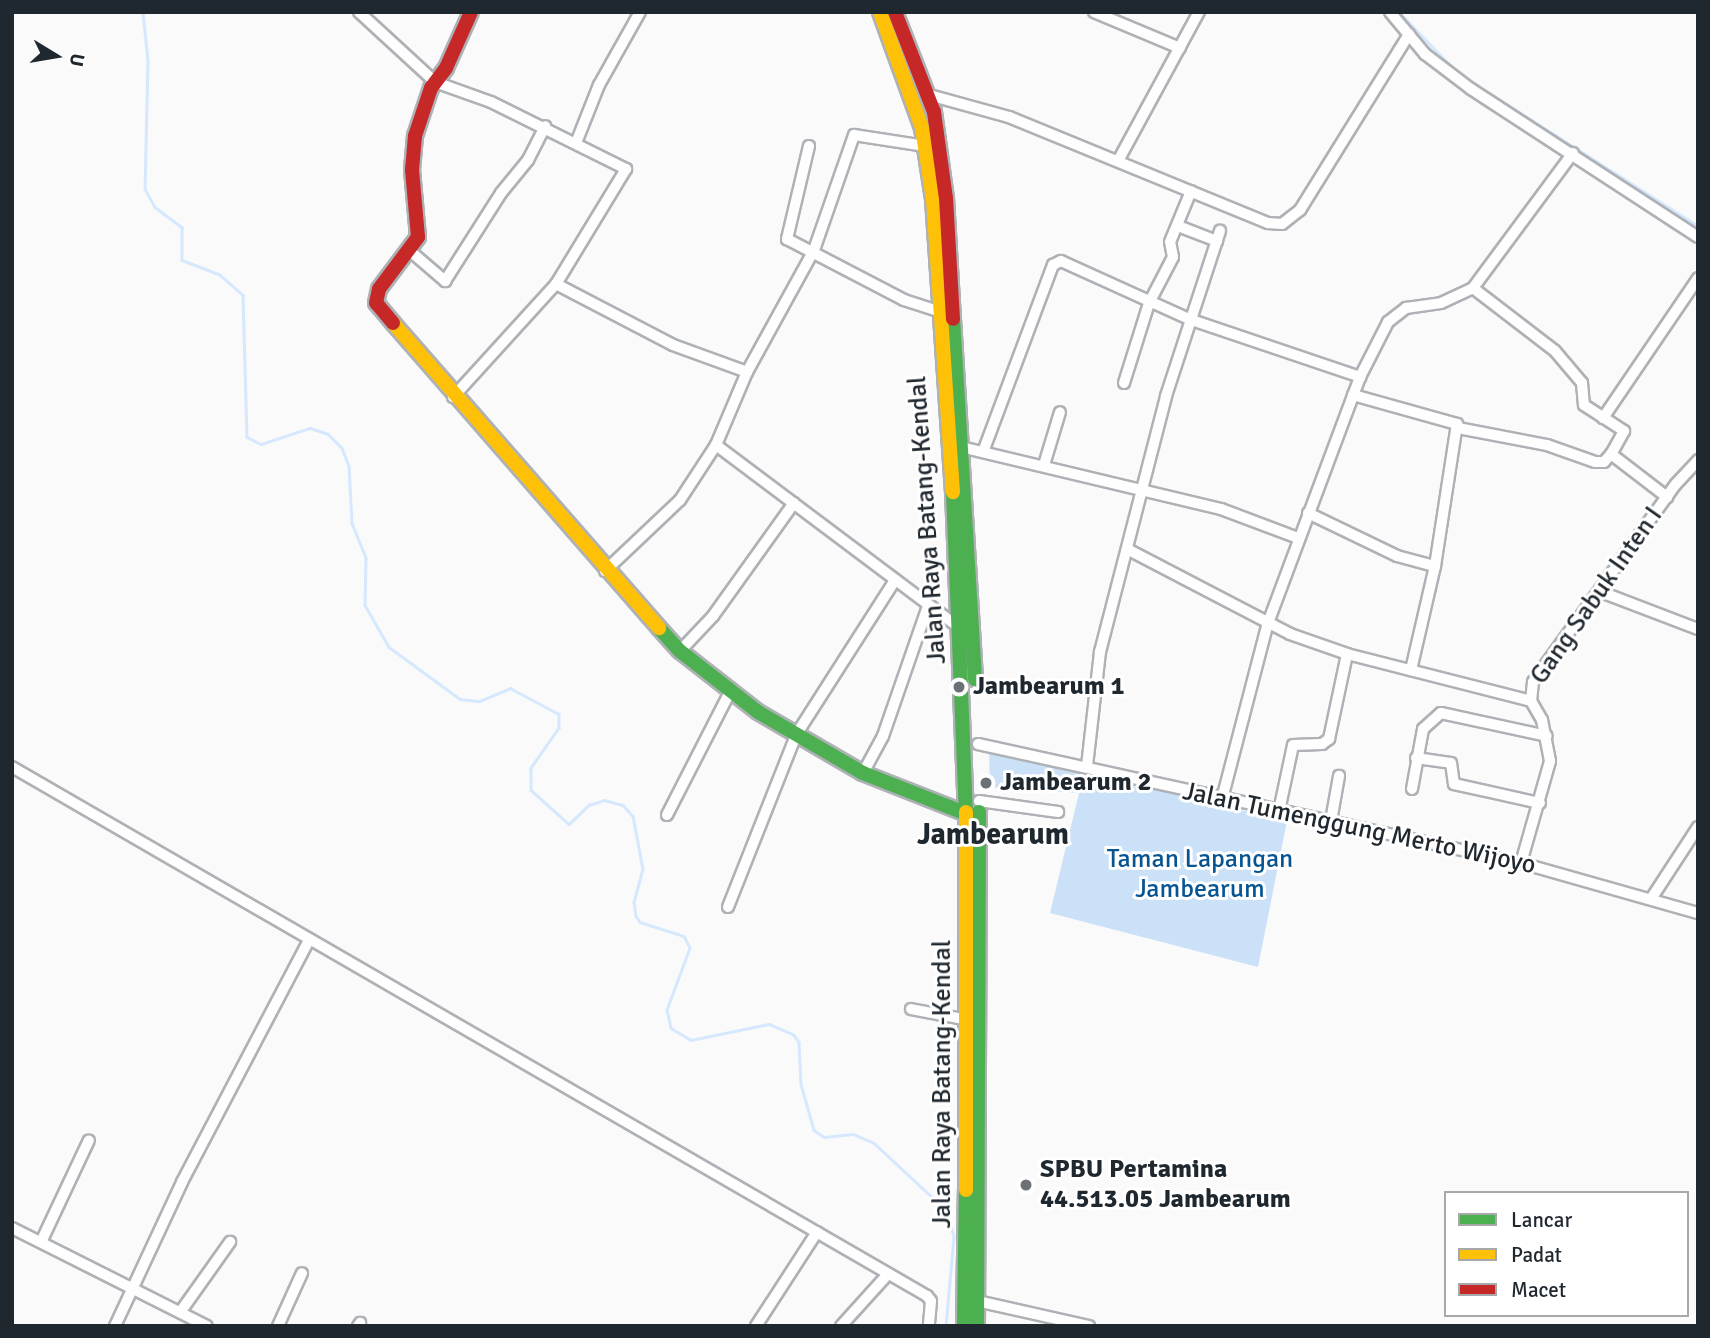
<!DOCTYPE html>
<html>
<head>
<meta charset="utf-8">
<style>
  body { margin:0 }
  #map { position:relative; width:1710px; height:1338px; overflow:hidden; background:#fafafa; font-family:Signika,sans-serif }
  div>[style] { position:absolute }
  .green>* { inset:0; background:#cbe1f8 }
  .stream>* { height:2.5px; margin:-1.25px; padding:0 1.25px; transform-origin:1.25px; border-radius:1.25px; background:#d6e8fd }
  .roads { filter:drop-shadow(2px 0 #aeb1b5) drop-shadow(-2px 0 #aeb1b5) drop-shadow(0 2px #aeb1b5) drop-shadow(0 -2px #aeb1b5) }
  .street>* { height:10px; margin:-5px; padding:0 5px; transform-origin:5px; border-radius:5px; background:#fefefe }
  .fast>* { height:14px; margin:-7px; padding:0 7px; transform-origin:7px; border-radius:7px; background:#4caf50 }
  .slow>* { height:14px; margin:-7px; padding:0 7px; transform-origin:7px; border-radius:7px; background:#ffc107 }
  .jam>* { height:14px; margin:-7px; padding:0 7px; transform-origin:7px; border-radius:7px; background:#c62828 }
  .dots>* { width:19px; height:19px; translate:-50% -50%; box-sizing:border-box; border:4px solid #fff; border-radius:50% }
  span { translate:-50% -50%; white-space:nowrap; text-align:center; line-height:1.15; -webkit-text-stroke:6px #fff; paint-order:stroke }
  .street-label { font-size:26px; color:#1f272f }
  .poi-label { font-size:26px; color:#1f272f; font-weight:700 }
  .left { translate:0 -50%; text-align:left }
  .park-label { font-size:26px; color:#065492 }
  .quarter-label { font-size:30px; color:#1f272f; font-weight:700 }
  .frame { position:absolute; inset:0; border:14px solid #1f272f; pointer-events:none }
  .legend { position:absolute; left:1444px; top:1191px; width:245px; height:126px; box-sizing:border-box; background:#fff; border:2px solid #a5a9ac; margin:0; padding:9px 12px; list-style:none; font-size:21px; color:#1f272f }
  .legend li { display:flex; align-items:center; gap:14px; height:35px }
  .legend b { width:35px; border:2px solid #a5a9ac }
  .north { position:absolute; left:21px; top:21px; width:70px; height:70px; -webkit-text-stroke:5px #fff; paint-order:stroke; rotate:101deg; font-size:19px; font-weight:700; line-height:28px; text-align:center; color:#1f272f }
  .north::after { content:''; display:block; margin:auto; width:24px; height:32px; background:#1f272f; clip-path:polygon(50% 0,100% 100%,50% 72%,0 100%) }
</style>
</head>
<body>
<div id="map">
  <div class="green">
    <div style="clip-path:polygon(989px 749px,1287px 821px,1258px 967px,1050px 913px,1079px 793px,990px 787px)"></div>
  </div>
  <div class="stream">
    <div style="left:143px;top:12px;width:48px;rotate:84.1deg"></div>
    <div style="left:148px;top:60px;width:129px;rotate:91.3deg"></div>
    <div style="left:145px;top:189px;width:21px;rotate:61deg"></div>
    <div style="left:155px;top:207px;width:34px;rotate:37deg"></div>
    <div style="left:182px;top:227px;width:33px;rotate:90deg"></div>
    <div style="left:182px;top:260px;width:40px;rotate:21deg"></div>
    <div style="left:219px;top:274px;width:32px;rotate:41deg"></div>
    <div style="left:243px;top:295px;width:142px;rotate:88.4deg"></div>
    <div style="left:247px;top:437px;width:16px;rotate:27deg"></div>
    <div style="left:261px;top:444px;width:52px;rotate:-18.1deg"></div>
    <div style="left:310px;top:428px;width:19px;rotate:18deg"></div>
    <div style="left:328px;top:434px;width:20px;rotate:45deg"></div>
    <div style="left:342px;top:448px;width:19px;rotate:69deg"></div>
    <div style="left:349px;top:466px;width:57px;rotate:87deg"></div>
    <div style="left:352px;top:523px;width:38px;rotate:68deg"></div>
    <div style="left:366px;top:558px;width:47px;rotate:91.2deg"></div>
    <div style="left:365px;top:605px;width:48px;rotate:60.3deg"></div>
    <div style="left:389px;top:647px;width:88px;rotate:36.2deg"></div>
    <div style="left:460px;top:699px;width:20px;rotate:6deg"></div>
    <div style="left:480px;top:701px;width:33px;rotate:-23deg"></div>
    <div style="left:510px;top:688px;width:55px;rotate:28deg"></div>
    <div style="left:559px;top:714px;width:14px;rotate:90deg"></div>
    <div style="left:559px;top:728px;width:49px;rotate:125deg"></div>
    <div style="left:531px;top:768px;width:22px;rotate:90deg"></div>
    <div style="left:531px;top:790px;width:51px;rotate:41.8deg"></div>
    <div style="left:569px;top:824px;width:28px;rotate:-44deg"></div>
    <div style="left:589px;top:805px;width:16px;rotate:-18deg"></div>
    <div style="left:604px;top:800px;width:20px;rotate:15deg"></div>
    <div style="left:623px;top:805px;width:15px;rotate:48deg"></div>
    <div style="left:633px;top:816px;width:54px;rotate:79.3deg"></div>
    <div style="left:643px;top:869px;width:34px;rotate:105deg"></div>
    <div style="left:634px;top:902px;width:14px;rotate:82deg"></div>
    <div style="left:636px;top:916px;width:7px;rotate:56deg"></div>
    <div style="left:640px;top:922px;width:46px;rotate:17.7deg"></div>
    <div style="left:684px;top:936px;width:13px;rotate:63deg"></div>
    <div style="left:690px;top:948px;width:66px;rotate:110.4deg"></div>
    <div style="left:667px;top:1010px;width:18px;rotate:77deg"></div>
    <div style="left:671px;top:1028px;width:23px;rotate:31deg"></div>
    <div style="left:691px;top:1040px;width:80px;rotate:-11.6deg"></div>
    <div style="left:769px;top:1024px;width:26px;rotate:23deg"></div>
    <div style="left:793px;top:1034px;width:10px;rotate:53deg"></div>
    <div style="left:799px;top:1042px;width:42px;rotate:87.3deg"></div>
    <div style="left:801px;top:1084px;width:48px;rotate:74.2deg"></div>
    <div style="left:814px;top:1130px;width:12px;rotate:35deg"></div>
    <div style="left:824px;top:1137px;width:29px;rotate:-6deg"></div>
    <div style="left:853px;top:1134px;width:23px;rotate:23deg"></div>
    <div style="left:874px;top:1143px;width:98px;rotate:42.9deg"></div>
    <div style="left:946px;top:1210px;width:28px;rotate:73deg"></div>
    <div style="left:954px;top:1237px;width:89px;rotate:95.1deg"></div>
    <div style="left:1399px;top:12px;width:85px;rotate:46deg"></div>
    <div style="left:1458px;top:73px;width:285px;rotate:32.5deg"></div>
  </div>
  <div class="roads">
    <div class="street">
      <div style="left:359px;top:12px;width:103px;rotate:42.6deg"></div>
      <div style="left:435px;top:82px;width:59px;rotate:19.7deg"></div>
      <div style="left:491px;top:102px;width:151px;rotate:26.4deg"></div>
      <div style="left:626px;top:169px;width:135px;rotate:121.3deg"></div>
      <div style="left:556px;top:284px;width:153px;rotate:132.3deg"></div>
      <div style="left:1094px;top:12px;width:93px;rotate:22.7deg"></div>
      <div style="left:1390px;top:12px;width:55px;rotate:50.2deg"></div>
      <div style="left:1425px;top:54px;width:58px;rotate:37.3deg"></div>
      <div style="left:1471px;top:89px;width:271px;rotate:33.1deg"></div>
      <div style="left:929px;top:95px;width:83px;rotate:15.4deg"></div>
      <div style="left:1009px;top:117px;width:280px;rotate:22.3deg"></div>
      <div style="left:1268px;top:223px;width:14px;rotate:4deg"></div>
      <div style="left:1282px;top:224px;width:23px;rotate:-38deg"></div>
      <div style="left:1300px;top:210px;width:207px;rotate:-58.2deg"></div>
      <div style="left:576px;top:143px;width:62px;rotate:-68.4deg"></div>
      <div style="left:599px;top:85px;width:84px;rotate:-60.7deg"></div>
      <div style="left:809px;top:146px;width:96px;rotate:103.3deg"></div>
      <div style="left:787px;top:239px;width:132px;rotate:27.5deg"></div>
      <div style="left:904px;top:300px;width:35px;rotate:18deg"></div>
      <div style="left:1118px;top:161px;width:170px;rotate:-61.5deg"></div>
      <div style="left:1178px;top:226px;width:42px;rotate:21deg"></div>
      <div style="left:409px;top:250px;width:48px;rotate:40.7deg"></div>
      <div style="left:445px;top:281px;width:104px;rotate:-57.5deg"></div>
      <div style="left:501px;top:193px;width:43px;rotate:-50.7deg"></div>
      <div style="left:528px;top:160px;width:38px;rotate:-63deg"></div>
      <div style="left:556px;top:284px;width:132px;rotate:27.5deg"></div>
      <div style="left:673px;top:345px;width:79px;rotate:20deg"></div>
      <div style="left:1473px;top:288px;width:103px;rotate:37.5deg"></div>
      <div style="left:1555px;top:351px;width:42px;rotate:49.8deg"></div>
      <div style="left:1582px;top:383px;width:22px;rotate:85deg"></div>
      <div style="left:1584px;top:405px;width:48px;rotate:33deg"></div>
      <div style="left:1624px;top:431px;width:26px;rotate:119deg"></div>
      <div style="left:1611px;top:454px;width:71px;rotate:37.5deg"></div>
      <div style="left:1124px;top:383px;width:84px;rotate:-72.6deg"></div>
      <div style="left:1149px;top:303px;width:52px;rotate:-62.4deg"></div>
      <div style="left:1173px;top:257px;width:15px;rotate:-101deg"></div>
      <div style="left:1170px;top:242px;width:55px;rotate:-67.6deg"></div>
      <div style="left:1353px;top:395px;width:108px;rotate:15.6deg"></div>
      <div style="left:1457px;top:424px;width:144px;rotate:98.8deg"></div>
      <div style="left:1603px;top:418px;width:169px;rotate:-55.8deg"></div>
      <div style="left:1458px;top:428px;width:91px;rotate:10.8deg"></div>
      <div style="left:1547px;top:445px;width:51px;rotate:19.5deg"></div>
      <div style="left:1595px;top:462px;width:9px"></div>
      <div style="left:1604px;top:462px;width:11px;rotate:-49deg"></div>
      <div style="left:716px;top:445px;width:306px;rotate:36.9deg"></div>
      <div style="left:961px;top:447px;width:267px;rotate:13.4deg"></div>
      <div style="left:1221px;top:509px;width:82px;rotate:20.6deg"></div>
      <div style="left:983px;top:452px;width:200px;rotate:-69.5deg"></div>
      <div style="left:1053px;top:265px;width:9px;rotate:-27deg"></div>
      <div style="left:1061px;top:261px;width:141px;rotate:24.4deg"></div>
      <div style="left:1189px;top:319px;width:181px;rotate:18.7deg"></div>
      <div style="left:1044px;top:465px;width:55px;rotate:-73.2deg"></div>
      <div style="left:1308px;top:513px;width:99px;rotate:25.8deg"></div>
      <div style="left:1397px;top:556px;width:39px;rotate:15deg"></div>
      <div style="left:1435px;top:566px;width:107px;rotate:103deg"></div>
      <div style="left:1127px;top:549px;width:184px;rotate:27.5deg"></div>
      <div style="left:1290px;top:634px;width:60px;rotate:19.3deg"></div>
      <div style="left:1347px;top:654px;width:190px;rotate:14.3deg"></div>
      <div style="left:605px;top:571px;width:103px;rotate:-43.4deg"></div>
      <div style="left:680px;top:500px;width:66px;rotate:-56.8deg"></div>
      <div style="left:716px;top:445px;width:79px;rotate:-67deg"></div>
      <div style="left:747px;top:372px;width:139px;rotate:-61.2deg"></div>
      <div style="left:814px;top:250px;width:122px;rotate:-70.8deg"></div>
      <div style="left:854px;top:135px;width:72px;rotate:8.8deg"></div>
      <div style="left:1601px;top:592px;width:104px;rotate:20.9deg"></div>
      <div style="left:680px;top:651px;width:48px;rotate:-46.7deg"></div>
      <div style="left:713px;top:616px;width:139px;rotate:-54.4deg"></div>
      <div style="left:978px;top:744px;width:556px;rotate:12.36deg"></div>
      <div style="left:1521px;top:863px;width:184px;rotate:15.8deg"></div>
      <div style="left:1416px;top:758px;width:35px;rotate:8deg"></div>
      <div style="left:1451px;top:763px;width:21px;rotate:82deg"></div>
      <div style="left:1454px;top:784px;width:88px;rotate:12.5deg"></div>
      <div style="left:1087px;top:766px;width:115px;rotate:-83.5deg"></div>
      <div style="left:1100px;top:652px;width:264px;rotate:-75.5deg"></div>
      <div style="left:1166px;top:396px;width:174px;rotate:-71.9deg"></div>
      <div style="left:12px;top:767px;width:1057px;rotate:30.03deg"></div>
      <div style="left:927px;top:1296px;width:6px;rotate:51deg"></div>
      <div style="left:931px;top:1301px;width:25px;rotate:95deg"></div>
      <div style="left:863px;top:773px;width:42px;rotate:-61.6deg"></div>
      <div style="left:883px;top:736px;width:138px;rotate:-70.9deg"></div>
      <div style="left:1412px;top:789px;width:61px;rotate:-79.6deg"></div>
      <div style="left:1423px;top:729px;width:24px;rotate:-42deg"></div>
      <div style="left:1441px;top:713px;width:108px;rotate:12.2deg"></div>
      <div style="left:1222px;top:799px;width:182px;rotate:-75.4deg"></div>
      <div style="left:1268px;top:623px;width:263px;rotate:-69.5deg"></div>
      <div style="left:1360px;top:377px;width:62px;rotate:-63deg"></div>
      <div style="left:1388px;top:322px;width:23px;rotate:-38deg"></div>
      <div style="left:1406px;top:308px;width:35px;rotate:-8deg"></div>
      <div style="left:1441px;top:303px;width:35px;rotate:-25deg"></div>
      <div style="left:1473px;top:288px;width:168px;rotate:-53.5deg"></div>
      <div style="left:979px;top:801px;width:80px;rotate:7.9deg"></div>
      <div style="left:1279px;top:811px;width:67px;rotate:-78deg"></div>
      <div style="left:1293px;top:745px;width:29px;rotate:-2deg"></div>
      <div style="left:1322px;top:744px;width:9px;rotate:-36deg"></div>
      <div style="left:1329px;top:739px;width:87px;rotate:-78deg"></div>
      <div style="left:667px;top:815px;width:138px;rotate:-62.9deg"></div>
      <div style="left:1331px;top:821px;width:46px;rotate:-79.9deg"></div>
      <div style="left:1521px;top:863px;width:106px;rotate:-74.1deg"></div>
      <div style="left:1550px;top:761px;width:42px;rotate:-101deg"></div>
      <div style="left:1542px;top:720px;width:22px;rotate:-120deg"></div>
      <div style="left:1531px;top:701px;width:19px;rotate:-84deg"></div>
      <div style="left:1533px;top:682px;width:244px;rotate:-54.2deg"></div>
      <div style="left:1676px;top:484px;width:33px;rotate:-47deg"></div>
      <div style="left:1651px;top:899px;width:86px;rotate:-56.9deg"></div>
      <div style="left:728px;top:907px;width:185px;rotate:-68.4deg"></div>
      <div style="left:796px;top:735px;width:184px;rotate:-57.4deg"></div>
      <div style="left:911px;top:1009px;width:58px;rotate:10.9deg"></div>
      <div style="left:12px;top:1228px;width:218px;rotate:26.7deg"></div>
      <div style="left:42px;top:1240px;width:110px;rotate:-64.8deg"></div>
      <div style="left:977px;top:1301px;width:115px;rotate:12.6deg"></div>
      <div style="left:181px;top:1311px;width:85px;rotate:-54.6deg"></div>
      <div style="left:115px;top:1326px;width:159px;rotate:-65deg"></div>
      <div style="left:182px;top:1182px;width:273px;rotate:-62.3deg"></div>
      <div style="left:278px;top:1326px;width:58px;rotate:-65.6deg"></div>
      <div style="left:358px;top:1326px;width:4px;rotate:-56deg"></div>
      <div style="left:756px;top:1326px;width:112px;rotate:-57deg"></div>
      <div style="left:841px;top:1326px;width:70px;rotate:-47.9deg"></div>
    </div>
    <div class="fast">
      <div style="left:953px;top:319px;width:361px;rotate:86.5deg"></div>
      <div style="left:953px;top:492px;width:320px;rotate:87.7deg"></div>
      <div style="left:659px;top:628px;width:31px;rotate:48deg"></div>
      <div style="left:680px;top:651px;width:99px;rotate:38deg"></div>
      <div style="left:758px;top:712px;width:121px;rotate:30.2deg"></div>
      <div style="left:863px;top:773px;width:112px;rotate:21.5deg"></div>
      <div style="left:964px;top:1326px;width:136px;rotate:-89.2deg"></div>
      <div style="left:977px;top:1326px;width:514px;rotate:-89.78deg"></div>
    </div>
    <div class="slow">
      <div style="left:880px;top:12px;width:123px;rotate:70.1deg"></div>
      <div style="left:922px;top:128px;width:72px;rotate:81.2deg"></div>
      <div style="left:933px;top:199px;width:294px;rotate:86.1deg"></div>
      <div style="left:393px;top:323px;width:405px;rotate:48.9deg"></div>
      <div style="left:966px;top:1190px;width:378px;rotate:-90deg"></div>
    </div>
    <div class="jam">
      <div style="left:895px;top:12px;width:107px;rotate:68.7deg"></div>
      <div style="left:934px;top:112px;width:87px;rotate:82.1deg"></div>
      <div style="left:946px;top:198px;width:121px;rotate:86.7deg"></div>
      <div style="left:393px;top:323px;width:26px;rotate:-130deg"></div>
      <div style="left:376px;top:303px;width:14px;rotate:-78deg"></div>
      <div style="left:379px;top:289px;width:65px;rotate:-53.1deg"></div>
      <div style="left:418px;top:237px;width:67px;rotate:-95.1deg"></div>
      <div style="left:412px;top:170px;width:34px;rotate:-85deg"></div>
      <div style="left:415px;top:136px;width:51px;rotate:-71.6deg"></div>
      <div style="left:431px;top:88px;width:25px;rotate:-53deg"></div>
      <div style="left:446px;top:68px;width:61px;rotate:-65.9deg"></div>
    </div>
  </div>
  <div class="dots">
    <div style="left:959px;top:687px;background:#6c7176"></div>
    <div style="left:986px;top:783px;background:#6c7176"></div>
    <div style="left:1026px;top:1185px;background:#6c7176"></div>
  </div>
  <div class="street-label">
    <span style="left:928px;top:520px;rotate:-94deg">Jalan Raya Batang-Kendal</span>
    <span style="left:1597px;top:596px;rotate:-55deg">Gang Sabuk Inten I</span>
    <span style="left:1359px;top:829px;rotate:12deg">Jalan Tumenggung Merto Wijoyo</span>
    <span style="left:943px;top:1084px;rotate:-90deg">Jalan Raya Batang-Kendal</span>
  </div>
  <div class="poi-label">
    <span class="left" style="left:973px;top:687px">Jambearum 1</span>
    <span class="left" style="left:1000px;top:783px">Jambearum 2</span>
    <span class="left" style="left:1040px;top:1185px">SPBU Pertamina<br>44.513.05 Jambearum</span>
  </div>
  <div class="park-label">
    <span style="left:1200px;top:875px">Taman Lapangan<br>Jambearum</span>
  </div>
  <div class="quarter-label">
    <span style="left:993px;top:835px">Jambearum</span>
  </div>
  <div class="frame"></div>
  <ul class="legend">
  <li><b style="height:9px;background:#4caf50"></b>Lancar</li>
  <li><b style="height:9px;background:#ffc107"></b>Padat</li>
  <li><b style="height:9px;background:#c62828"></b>Macet</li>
  </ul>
  <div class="north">U</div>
</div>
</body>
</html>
